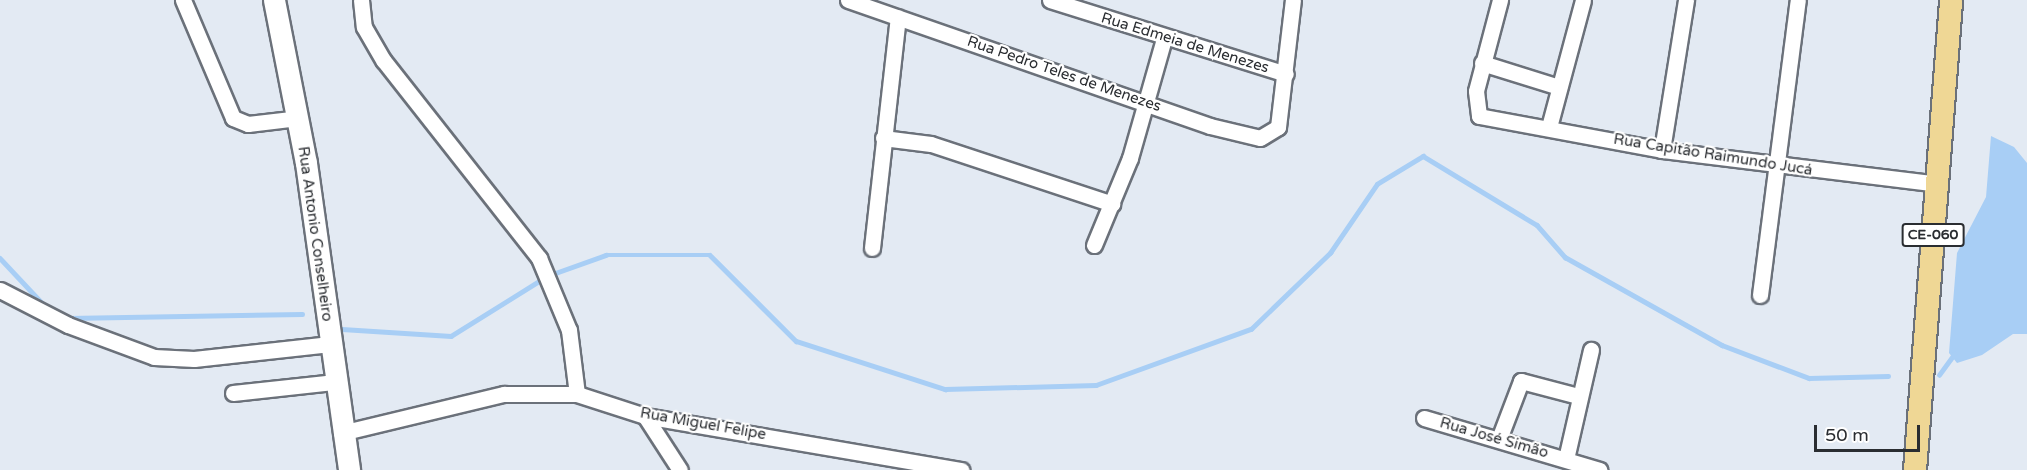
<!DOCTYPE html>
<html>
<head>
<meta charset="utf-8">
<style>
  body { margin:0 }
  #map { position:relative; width:2027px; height:470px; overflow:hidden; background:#e3eaf3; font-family:"Varela Round",sans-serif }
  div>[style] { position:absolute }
  .water>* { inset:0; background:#a8cef5 }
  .stream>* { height:4.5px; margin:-2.25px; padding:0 2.25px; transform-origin:2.25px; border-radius:2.25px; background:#a8cef5 }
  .roads { filter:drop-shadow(2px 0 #6b717a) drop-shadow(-2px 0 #6b717a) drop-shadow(0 2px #6b717a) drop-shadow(0 -2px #6b717a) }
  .street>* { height:15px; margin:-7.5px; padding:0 7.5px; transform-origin:7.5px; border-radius:7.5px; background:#fff }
  .secondary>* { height:21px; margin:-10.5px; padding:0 10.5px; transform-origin:10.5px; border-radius:10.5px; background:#fff }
  .primary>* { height:22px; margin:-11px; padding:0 11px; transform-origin:11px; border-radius:11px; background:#efd795 }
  span { translate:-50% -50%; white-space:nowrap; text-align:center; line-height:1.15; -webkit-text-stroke:4.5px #fff; paint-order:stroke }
  .shield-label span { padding:2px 4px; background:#fff; border:2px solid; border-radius:4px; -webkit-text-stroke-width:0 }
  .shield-label { font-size:14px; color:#2a2d31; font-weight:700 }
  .street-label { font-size:15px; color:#2a2d31 }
  .scale { position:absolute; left:1814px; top:425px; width:106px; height:27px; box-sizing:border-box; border:3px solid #2a2d31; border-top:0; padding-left:8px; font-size:18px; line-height:21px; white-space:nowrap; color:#2a2d31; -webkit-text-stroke:4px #fff; paint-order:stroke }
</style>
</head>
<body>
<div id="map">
  <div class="water">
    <div style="clip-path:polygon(1991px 136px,2014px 147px,2027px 163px,2027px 334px,2013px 334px,1982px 355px,1957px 363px,1949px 353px,1957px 253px,1986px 197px)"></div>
  </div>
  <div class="stream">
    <div style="left:0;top:258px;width:64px;rotate:46.9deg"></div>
    <div style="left:68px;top:318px;width:234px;rotate:-1deg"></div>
    <div style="left:342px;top:329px;width:109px;rotate:3.7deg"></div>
    <div style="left:451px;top:336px;width:113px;rotate:-32deg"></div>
    <div style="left:547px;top:276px;width:63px;rotate:-19.6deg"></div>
    <div style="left:606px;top:255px;width:104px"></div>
    <div style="left:710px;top:255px;width:122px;rotate:45deg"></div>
    <div style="left:796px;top:341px;width:157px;rotate:17.9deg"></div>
    <div style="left:945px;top:389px;width:151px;rotate:-1.5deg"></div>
    <div style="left:1096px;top:385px;width:165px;rotate:-19.9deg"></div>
    <div style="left:1251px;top:329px;width:110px;rotate:-43.9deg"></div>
    <div style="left:1330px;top:253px;width:83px;rotate:-55.7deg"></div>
    <div style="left:1377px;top:184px;width:54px;rotate:-31.3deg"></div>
    <div style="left:1423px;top:156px;width:133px;rotate:31.2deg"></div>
    <div style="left:1537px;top:225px;width:43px;rotate:48.8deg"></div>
    <div style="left:1565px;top:257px;width:180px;rotate:29.3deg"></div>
    <div style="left:1722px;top:345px;width:93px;rotate:20.8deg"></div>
    <div style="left:1809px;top:378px;width:79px;rotate:-1.5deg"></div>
    <div style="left:1939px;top:375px;width:26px;rotate:-54deg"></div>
  </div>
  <div class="roads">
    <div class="street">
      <div style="left:183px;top:0;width:128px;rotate:67deg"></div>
      <div style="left:233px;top:118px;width:16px;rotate:22deg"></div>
      <div style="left:248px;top:124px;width:50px;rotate:-6.8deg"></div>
      <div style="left:361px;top:0;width:27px;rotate:84deg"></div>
      <div style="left:364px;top:27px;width:39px;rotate:60deg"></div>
      <div style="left:384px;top:61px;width:251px;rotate:51.8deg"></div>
      <div style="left:539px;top:258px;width:78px;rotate:67.4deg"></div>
      <div style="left:569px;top:330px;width:64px;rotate:82.9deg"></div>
      <div style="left:848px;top:0;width:383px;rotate:19.2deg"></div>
      <div style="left:1210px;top:126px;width:51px;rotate:13.5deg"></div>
      <div style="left:1260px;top:138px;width:21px;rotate:-31deg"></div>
      <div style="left:1278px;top:127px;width:128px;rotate:-83.3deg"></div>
      <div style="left:1050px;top:0;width:247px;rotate:17.4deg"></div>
      <div style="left:1500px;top:0;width:94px;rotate:104.8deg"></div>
      <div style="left:1476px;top:91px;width:25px;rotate:83deg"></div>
      <div style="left:1479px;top:116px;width:186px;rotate:10.5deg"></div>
      <div style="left:1662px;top:150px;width:278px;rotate:7deg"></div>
      <div style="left:1482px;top:63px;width:81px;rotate:17.3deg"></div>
      <div style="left:1549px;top:127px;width:131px;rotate:-75deg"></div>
      <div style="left:883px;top:138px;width:48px;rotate:7.1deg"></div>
      <div style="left:931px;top:144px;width:191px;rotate:18.3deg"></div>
      <div style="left:1662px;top:150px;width:152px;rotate:-80.9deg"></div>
      <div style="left:1094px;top:245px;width:94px;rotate:-67.5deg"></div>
      <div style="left:1130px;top:158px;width:124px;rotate:-74.1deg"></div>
      <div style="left:872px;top:248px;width:232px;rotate:-83.6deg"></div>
      <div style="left:0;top:290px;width:76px;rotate:27.2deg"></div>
      <div style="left:68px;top:325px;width:92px;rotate:20.4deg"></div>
      <div style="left:154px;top:357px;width:40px;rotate:2.9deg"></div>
      <div style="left:194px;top:359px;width:137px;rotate:-6.3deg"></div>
      <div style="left:1760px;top:295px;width:297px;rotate:-82.7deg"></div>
      <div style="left:233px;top:393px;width:103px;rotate:-6.2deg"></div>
      <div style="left:645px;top:416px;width:64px;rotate:57.1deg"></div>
      <div style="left:1424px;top:418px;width:183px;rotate:16.5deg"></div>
      <div style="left:341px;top:433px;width:168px;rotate:-13.5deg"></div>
      <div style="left:504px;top:394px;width:73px"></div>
      <div style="left:577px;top:394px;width:71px;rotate:17.9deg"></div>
      <div style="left:645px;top:416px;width:321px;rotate:9.7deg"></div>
      <div style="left:1499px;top:439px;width:62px;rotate:-69.2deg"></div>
      <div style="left:1521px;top:381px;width:59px;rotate:14.7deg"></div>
      <div style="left:1566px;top:459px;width:112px;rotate:-77.1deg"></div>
    </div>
    <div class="secondary">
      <div style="left:274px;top:0;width:166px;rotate:78.9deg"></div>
      <div style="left:306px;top:163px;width:310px;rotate:82deg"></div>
    </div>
    <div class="primary">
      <div style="left:1915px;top:470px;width:471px;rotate:-85.6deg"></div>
    </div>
  </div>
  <div class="shield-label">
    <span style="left:1933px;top:235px">CE-060</span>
  </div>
  <div class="street-label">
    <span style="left:1185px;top:43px;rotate:17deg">Rua Edmeia de Menezes</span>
    <span style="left:1064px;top:74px;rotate:19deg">Rua Pedro Teles de Menezes</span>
    <span style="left:1713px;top:155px;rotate:9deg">Rua Capitão Raimundo Jucá</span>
    <span style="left:315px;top:234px;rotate:82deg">Rua Antonio Conselheiro</span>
    <span style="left:703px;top:424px;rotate:10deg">Rua Miguel Felipe</span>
    <span style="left:1494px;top:438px;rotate:16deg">Rua José Simão</span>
  </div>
  <div class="scale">50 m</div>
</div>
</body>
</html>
